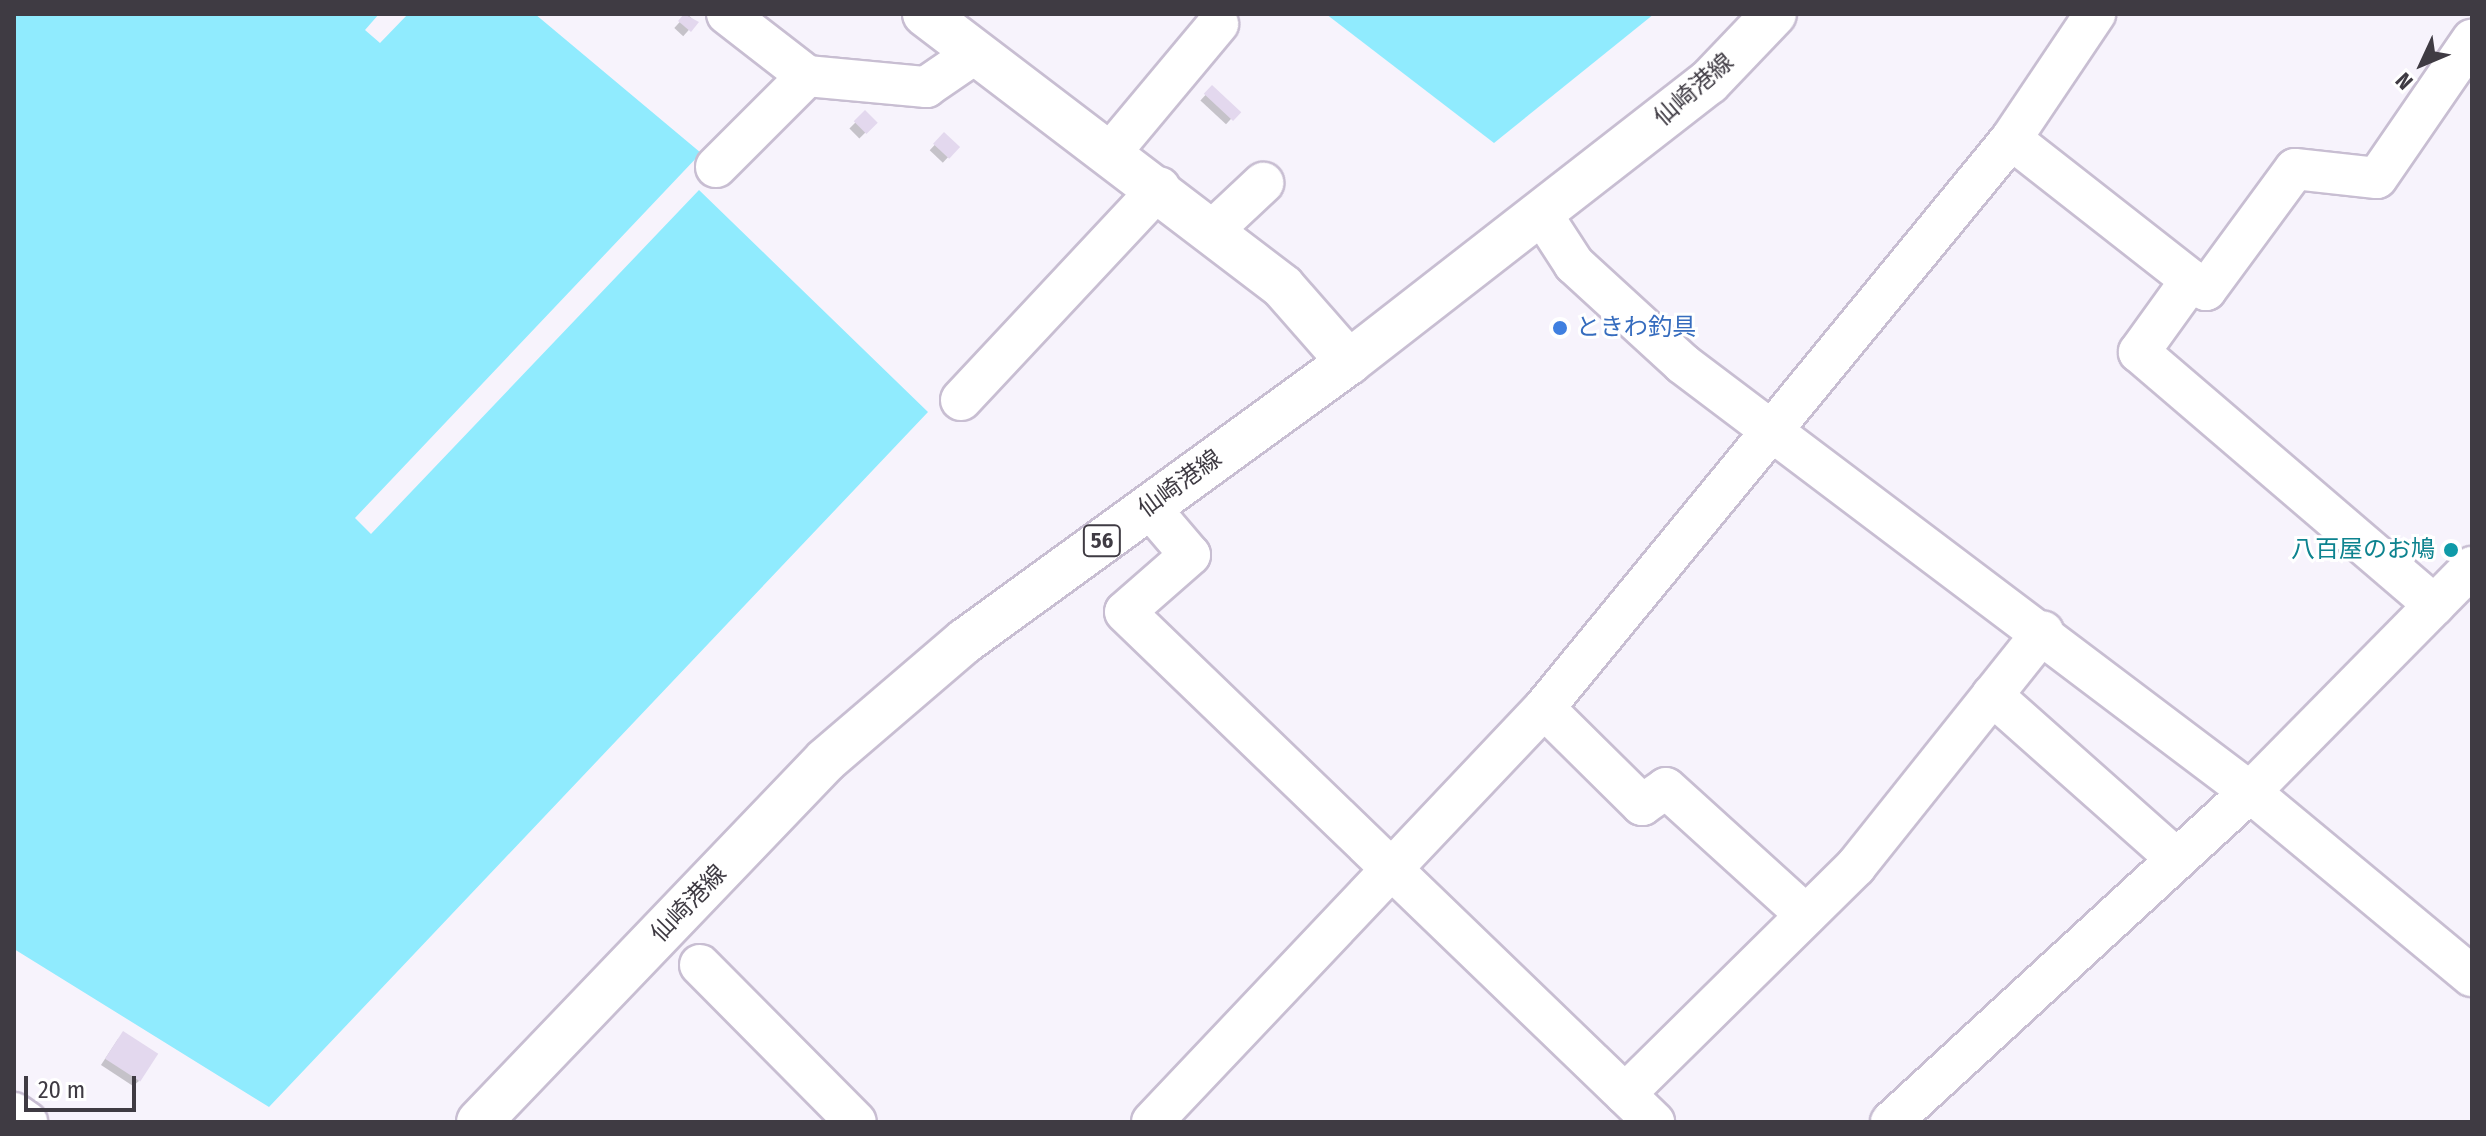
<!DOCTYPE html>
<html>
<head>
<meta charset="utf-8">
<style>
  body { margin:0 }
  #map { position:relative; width:2486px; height:1136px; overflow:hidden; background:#f7f3fc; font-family:"Fira Sans Condensed","Noto Sans JP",sans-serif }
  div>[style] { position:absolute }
  .water>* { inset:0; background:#90ebfe }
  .shadow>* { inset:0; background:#0003; transform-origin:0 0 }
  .building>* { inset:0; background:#e3d8ee; transform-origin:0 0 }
  .roads { filter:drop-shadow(2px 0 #c8bed2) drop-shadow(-2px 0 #c8bed2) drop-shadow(0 2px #c8bed2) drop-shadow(0 -2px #c8bed2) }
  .street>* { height:40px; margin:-20px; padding:0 20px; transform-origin:20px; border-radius:20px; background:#fff }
  .secondary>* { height:44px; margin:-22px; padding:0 22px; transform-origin:22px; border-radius:22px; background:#fff }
  .primary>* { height:44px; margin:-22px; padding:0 22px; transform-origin:22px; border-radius:22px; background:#fff }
  .dots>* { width:22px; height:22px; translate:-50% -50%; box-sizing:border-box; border:4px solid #fff; border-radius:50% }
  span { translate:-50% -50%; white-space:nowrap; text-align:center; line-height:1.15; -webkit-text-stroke:6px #fff; paint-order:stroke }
  .shield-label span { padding:2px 6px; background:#fff; border:2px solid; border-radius:6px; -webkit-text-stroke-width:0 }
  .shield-label { font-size:22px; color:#3f3b43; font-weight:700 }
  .street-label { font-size:24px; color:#3f3b43 }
  .shop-label { font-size:24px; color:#366cbe }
  .left { translate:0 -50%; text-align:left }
  .culture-label { font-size:24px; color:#0d838f }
  .right { translate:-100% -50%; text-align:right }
  .frame { position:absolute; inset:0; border:16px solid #3f3b43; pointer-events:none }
  .north { position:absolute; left:2382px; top:24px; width:80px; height:80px; -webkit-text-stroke:6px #fff; paint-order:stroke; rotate:226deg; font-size:22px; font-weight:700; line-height:32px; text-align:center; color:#3f3b43 }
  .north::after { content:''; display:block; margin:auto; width:28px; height:36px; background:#3f3b43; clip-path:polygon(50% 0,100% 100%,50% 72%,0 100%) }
  .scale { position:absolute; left:24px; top:1076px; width:112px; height:36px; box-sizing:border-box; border:4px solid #3f3b43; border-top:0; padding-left:10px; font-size:24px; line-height:28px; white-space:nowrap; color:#3f3b43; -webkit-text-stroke:6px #fff; paint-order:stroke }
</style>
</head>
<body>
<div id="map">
  <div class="water">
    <div style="clip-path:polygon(14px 14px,379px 14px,365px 30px,380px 43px,408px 14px,535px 14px,701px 153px,355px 518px,371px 534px,699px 190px,928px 412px,269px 1107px,14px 949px)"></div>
    <div style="clip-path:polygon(1326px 14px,1654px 14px,1494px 143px)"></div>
  </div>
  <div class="shadow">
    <div style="left:687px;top:14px;width:12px;height:19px;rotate:42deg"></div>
    <div style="left:1212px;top:88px;width:35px;height:17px;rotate:43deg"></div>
    <div style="left:865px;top:113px;width:14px;height:22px;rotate:45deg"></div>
    <div style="left:944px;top:135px;width:18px;height:21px;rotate:43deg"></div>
    <div style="clip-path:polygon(118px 1039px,139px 1081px,133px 1086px,101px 1065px)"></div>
  </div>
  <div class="building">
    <div style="clip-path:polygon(684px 14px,699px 22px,691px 32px,678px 21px)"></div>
    <div style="left:1212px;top:85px;width:40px;height:12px;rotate:43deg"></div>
    <div style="left:865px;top:110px;width:18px;height:16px;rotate:45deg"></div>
    <div style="left:944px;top:132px;width:22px;height:16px;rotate:43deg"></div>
    <div style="left:123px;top:1031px;width:42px;height:33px;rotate:33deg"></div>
  </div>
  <div class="roads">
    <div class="street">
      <div style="left:727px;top:14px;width:101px;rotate:37.8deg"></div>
      <div style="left:807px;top:76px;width:120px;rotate:5.3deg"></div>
      <div style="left:926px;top:87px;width:58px;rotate:-34.5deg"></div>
      <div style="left:2011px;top:139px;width:229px;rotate:38.1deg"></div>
      <div style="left:2191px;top:280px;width:89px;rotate:125.8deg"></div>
      <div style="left:2139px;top:352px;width:389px;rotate:40.6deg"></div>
      <div style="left:1111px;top:152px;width:167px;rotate:-50.1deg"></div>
      <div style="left:716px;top:167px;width:129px;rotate:-45deg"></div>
      <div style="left:1541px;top:213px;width:61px;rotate:57.1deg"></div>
      <div style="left:1574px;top:264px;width:148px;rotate:42.5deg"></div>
      <div style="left:1683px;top:364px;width:710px;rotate:37.05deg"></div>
      <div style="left:2250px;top:792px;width:288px;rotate:39.7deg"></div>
      <div style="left:1213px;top:230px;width:69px;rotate:-43.2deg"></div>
      <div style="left:2191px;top:280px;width:18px;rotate:34deg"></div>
      <div style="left:2206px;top:290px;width:150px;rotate:-53.7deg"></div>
      <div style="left:2295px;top:169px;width:82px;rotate:6.3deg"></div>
      <div style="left:2377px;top:178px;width:168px;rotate:-55.5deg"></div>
      <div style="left:961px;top:400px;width:291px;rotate:-46.9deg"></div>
      <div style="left:1149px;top:507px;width:63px;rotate:49.5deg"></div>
      <div style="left:1190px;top:555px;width:86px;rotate:138.8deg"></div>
      <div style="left:1125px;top:612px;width:735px;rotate:43.95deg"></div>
      <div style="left:1992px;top:695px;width:247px;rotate:41.6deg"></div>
      <div style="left:1544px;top:708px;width:138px;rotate:44.7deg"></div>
      <div style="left:1642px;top:805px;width:29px;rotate:-35deg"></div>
      <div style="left:1666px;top:788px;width:189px;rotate:42.2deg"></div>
      <div style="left:700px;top:965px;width:221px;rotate:45.2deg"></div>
      <div style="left:1625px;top:1094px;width:325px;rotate:-44.6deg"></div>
      <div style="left:1856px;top:866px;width:300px;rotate:-51.4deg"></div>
      <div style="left:14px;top:1113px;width:16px;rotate:35deg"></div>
      <div style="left:1152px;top:1122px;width:570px;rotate:-46.56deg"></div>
      <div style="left:1544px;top:708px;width:736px;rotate:-50.62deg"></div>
      <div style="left:2011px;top:139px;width:151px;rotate:-56.1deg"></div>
      <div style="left:1891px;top:1122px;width:488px;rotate:-42.6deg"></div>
      <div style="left:2250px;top:792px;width:316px;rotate:-45.4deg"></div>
    </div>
    <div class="secondary">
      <div style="left:925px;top:14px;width:450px;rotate:37.3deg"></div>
      <div style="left:1283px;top:287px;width:100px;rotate:48.7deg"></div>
    </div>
    <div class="primary">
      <div style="left:479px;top:1122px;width:501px;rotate:-46.21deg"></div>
      <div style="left:826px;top:760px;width:183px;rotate:-40.6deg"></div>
      <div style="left:965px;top:641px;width:475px;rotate:-36deg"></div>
      <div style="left:1349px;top:362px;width:456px;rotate:-37.9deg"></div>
      <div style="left:1709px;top:82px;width:94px;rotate:-46.3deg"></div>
    </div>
  </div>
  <div class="dots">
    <div style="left:1560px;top:328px;background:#3f7fe0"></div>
    <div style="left:2451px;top:550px;background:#0f9aa8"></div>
  </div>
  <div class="shield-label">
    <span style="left:1102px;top:541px">56</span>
  </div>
  <div class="street-label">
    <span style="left:1694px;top:90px;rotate:-41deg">仙崎港線</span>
    <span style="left:1180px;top:484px;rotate:-36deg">仙崎港線</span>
    <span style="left:689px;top:904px;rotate:-46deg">仙崎港線</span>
  </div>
  <div class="shop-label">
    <span class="left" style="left:1576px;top:328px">ときわ釣具</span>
  </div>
  <div class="culture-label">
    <span class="right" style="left:2435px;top:550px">八百屋のお鳩</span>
  </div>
  <div class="frame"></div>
  <div class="north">N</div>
  <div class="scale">20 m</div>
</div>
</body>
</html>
